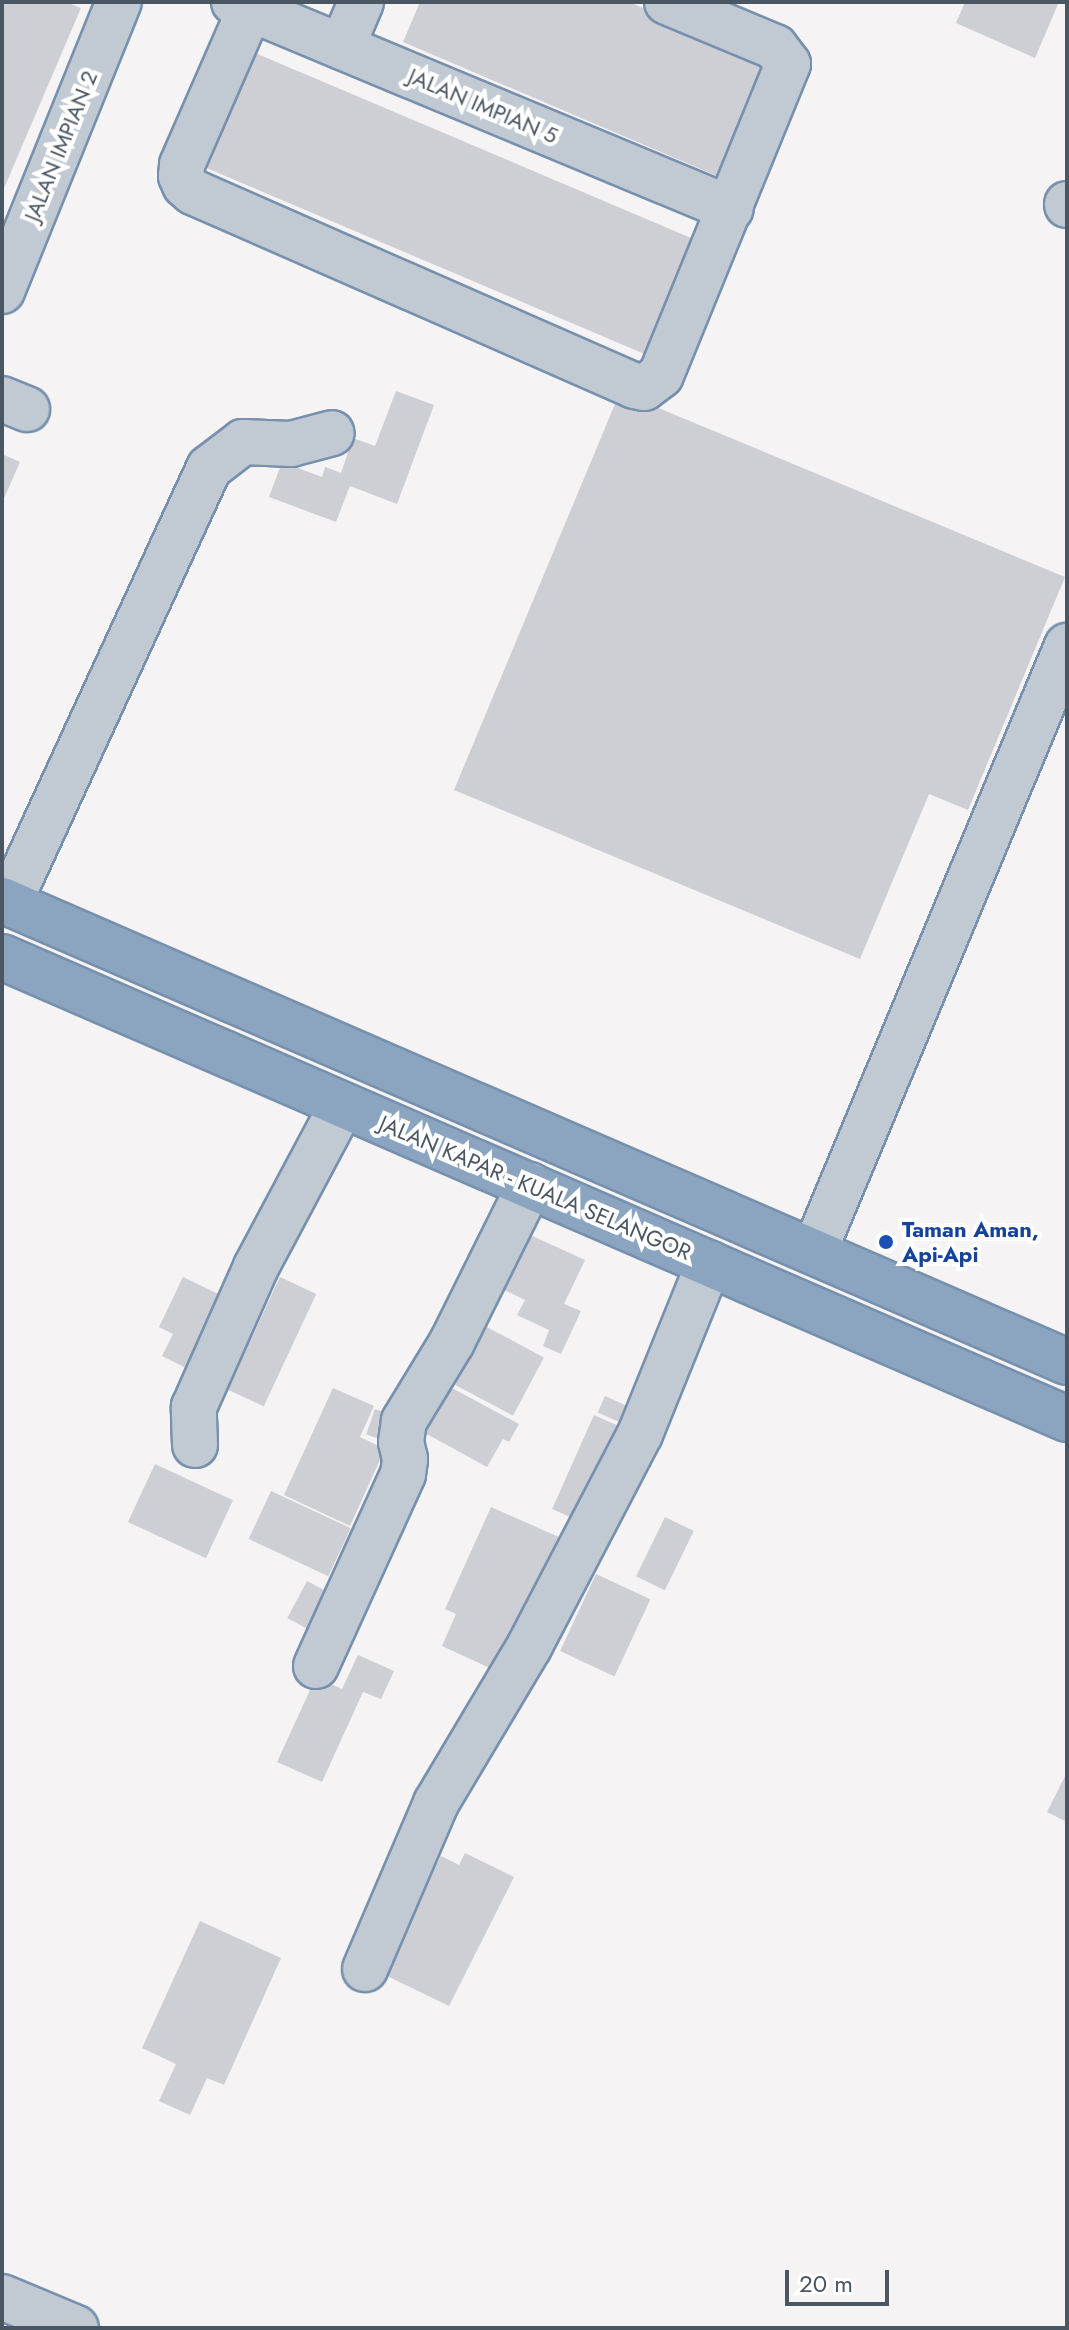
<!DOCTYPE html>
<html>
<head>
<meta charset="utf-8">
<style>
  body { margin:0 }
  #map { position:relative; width:1069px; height:2330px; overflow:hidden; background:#f5f3f3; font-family:Jost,sans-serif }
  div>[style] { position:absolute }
  .building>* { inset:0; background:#cdcfd5; transform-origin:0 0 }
  .roads { filter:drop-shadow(2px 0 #7690ad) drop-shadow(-2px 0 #7690ad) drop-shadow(0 2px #7690ad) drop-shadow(0 -2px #7690ad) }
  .minor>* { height:44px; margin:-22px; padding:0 22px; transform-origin:22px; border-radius:22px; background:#c1cad2 }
  .highway>* { height:44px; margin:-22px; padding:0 22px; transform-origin:22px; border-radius:22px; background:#8ba5c1 }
  .dots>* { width:22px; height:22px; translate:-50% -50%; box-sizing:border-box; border:4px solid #fff; border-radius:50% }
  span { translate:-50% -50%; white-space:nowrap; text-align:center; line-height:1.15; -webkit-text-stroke:8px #fff; paint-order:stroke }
  .street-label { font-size:22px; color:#4a5661 }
  .transit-label { font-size:22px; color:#164399; font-weight:700 }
  .left { translate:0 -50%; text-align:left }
  .frame { position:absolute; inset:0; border:4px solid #4a5661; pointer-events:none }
  .scale { position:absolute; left:785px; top:2270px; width:104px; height:36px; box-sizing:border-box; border:4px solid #4a5661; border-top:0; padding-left:10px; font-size:24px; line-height:28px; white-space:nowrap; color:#4a5661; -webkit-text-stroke:6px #fff; paint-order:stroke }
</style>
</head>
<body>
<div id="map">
  <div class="building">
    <div style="clip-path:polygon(2px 2px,66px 2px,81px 8px,2px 193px)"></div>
    <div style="clip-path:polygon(420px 2px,629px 2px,787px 70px,738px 185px,403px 42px)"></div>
    <div style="clip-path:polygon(965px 2px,1059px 2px,1035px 58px,956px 23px)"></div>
    <div style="left:246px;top:49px;width:502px;height:125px;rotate:23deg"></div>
    <div style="clip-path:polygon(396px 391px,434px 405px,397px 504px,350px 486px,336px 522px,269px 497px,282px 462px,322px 477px,325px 467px,341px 473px,353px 438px,375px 446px)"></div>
    <div style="clip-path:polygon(620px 392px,1065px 577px,968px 810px,929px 794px,860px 959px,454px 790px)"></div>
    <div style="clip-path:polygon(2px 454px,20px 462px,2px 503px)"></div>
    <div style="clip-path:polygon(528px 1234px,585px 1260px,564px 1304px,581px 1311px,561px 1354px,543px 1346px,549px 1330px,517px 1315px,525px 1300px,502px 1289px)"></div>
    <div style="clip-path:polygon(183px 1277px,235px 1302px,188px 1369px,162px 1356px,173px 1334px,159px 1327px)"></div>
    <div style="left:280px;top:1277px;width:40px;height:124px;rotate:25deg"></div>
    <div style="left:483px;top:1325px;width:69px;height:66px;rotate:28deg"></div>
    <div style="clip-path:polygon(439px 1381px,519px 1424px,509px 1442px,503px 1439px,487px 1467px,414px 1427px)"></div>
    <div style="clip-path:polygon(333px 1388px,374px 1406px,360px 1437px,385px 1449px,350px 1526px,284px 1495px)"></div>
    <div style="left:605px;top:1396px;width:36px;height:18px;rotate:24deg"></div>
    <div style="left:375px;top:1409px;width:24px;height:27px;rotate:19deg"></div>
    <div style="left:594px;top:1415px;width:46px;height:103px;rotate:24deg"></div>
    <div style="left:155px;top:1464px;width:86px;height:64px;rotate:25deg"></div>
    <div style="left:271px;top:1491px;width:88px;height:53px;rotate:25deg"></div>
    <div style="clip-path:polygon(491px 1507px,568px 1541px,521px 1645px,508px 1639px,494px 1670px,442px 1646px,456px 1614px,445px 1609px)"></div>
    <div style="left:665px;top:1517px;width:32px;height:66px;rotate:26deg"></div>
    <div style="left:596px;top:1574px;width:60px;height:85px;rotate:25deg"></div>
    <div style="left:307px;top:1581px;width:30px;height:42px;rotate:28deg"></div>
    <div style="clip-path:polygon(358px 1655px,394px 1671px,381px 1699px,363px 1692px,322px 1782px,277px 1762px,316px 1677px,342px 1689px)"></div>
    <div style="clip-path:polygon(1067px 1772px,1067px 1822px,1047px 1812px)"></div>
    <div style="clip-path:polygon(465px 1853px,514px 1877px,449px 2006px,385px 1975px,412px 1920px,396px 1912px,414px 1877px,427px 1884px,441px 1856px,459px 1865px)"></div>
    <div style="clip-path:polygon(200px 1921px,281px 1958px,224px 2085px,207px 2078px,190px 2115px,159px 2101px,176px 2064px,142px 2048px)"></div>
  </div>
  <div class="roads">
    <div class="minor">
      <div style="left:234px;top:2px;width:538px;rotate:22.61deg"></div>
      <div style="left:250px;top:9px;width:170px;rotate:113.6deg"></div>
      <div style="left:182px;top:165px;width:11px;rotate:95deg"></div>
      <div style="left:181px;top:176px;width:10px;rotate:66deg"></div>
      <div style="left:185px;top:185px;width:11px;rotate:41deg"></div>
      <div style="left:193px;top:192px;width:482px;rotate:23.7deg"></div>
      <div style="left:634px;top:386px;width:10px;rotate:11deg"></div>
      <div style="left:644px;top:388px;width:21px;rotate:-37deg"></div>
      <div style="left:661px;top:375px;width:336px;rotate:-67.8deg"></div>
      <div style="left:788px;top:64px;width:21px;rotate:-127deg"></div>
      <div style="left:775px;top:47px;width:117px;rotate:-157.4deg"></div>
      <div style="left:342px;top:47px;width:49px;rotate:-67.1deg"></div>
      <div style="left:1067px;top:204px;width:1px;rotate:90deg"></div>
      <div style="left:2px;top:291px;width:312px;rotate:-68deg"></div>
      <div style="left:2px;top:399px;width:27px;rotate:22deg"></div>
      <div style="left:9px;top:903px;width:479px;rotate:-65.3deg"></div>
      <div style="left:209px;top:468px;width:43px;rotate:-37.4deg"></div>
      <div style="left:243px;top:442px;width:48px;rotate:2.4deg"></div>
      <div style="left:291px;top:444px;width:42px;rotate:-15deg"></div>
      <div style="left:814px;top:1252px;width:657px;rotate:-67.34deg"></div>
      <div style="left:195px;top:1445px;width:38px;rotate:-92deg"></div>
      <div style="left:194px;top:1407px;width:153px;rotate:-66.1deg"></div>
      <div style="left:256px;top:1267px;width:183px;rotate:-62deg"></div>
      <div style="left:316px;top:1666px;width:211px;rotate:-65.6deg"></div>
      <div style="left:403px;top:1474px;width:15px;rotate:-82deg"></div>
      <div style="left:405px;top:1459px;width:17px;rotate:-103deg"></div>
      <div style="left:401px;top:1442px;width:21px;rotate:-82deg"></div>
      <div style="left:404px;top:1421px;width:92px;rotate:-58.7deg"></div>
      <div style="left:452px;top:1342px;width:175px;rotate:-63.6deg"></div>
      <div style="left:365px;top:1969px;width:181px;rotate:-66.8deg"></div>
      <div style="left:436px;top:1803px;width:182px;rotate:-59.2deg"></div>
      <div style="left:529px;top:1647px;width:240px;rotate:-62.5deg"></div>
      <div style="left:640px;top:1434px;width:184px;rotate:-68deg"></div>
      <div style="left:2px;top:2297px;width:80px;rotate:22.7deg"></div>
    </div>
    <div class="highway">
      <div style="left:2px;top:900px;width:1161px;rotate:23.45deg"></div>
      <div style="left:2px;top:957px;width:1161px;rotate:23.45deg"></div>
    </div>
  </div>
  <div class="dots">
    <div style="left:886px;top:1242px;background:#1a4fb4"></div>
  </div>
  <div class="street-label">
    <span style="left:483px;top:106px;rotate:23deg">JALAN IMPIAN 5</span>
    <span style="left:61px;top:146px;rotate:-68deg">JALAN IMPIAN 2</span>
    <span style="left:535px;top:1188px;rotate:23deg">JALAN KAPAR - KUALA SELANGOR</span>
  </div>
  <div class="transit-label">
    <span class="left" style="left:902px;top:1242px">Taman Aman,<br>Api-Api</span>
  </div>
  <div class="frame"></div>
  <div class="scale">20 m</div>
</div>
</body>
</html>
